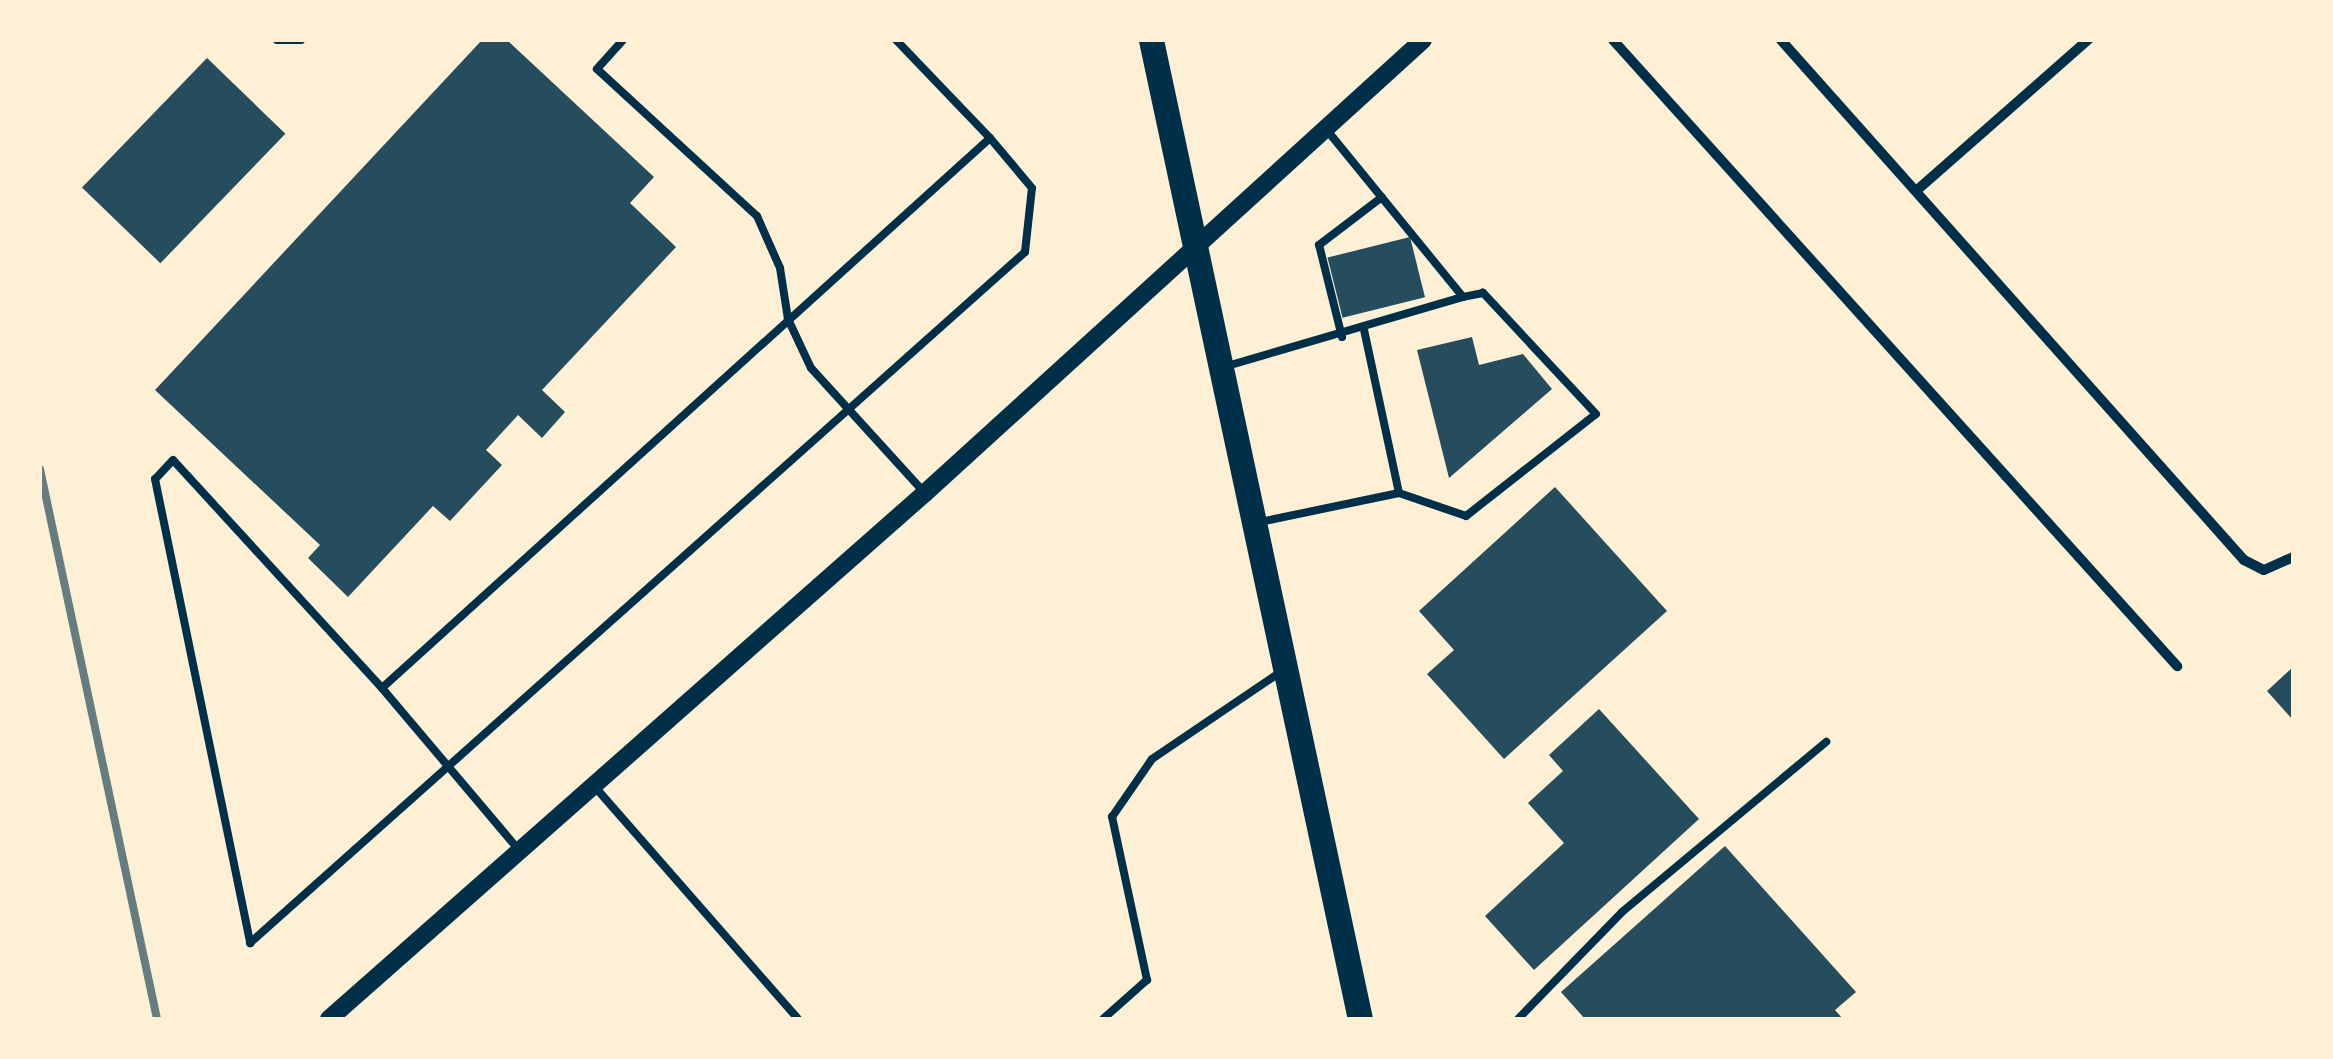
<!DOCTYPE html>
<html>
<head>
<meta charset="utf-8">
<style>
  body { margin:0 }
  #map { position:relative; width:2333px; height:1059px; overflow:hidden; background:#fdf0d5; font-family:"Alegreya Sans",sans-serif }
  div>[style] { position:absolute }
  .building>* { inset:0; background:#264d5e; transform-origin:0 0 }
  .service>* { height:8px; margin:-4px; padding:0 4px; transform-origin:4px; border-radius:4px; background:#003049 }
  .minor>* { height:10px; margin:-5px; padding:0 5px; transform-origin:5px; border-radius:5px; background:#003049 }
  .tertiary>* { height:18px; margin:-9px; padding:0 9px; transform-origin:9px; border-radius:9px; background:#003049 }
  .primary>* { height:25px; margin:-12.5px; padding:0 12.5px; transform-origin:12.5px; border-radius:12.5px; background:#003049 }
  .rail>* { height:8px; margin:-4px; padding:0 4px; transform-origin:4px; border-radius:4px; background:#657d81 }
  span { translate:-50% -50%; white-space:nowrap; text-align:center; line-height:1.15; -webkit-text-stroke:8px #fdf0d5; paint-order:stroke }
  .frame { position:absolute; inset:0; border:42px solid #fdf0d5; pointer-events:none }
</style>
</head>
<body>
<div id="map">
  <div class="building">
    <div style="clip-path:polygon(482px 40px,507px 40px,654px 177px,630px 203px,676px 247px,542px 390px,565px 412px,542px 438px,518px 415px,486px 450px,502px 465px,450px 521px,433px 506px,348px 597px,308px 558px,320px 545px,155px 390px)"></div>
    <div style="left:207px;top:58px;width:109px;height:180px;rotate:44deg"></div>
    <div style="left:1410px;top:237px;width:62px;height:85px;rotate:76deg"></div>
    <div style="clip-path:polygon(1472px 337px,1479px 365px,1523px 354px,1552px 389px,1449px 478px,1417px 350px)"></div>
    <div style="clip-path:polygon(1555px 487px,1667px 611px,1504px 759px,1427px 674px,1454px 650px,1419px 611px)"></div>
    <div style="clip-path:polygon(2293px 667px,2293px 720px,2267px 691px)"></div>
    <div style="clip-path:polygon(1599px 709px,1699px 819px,1534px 970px,1485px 916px,1564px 843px,1528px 803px,1563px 771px,1549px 755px)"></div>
    <div style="clip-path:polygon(1725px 846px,1856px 992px,1835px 1010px,1843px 1019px,1585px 1019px,1561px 992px)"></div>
  </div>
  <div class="service">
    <div style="left:277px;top:40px;width:24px"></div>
    <div style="left:623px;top:40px;width:39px;rotate:132deg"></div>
    <div style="left:597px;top:69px;width:217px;rotate:42.6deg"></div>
    <div style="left:757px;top:216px;width:57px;rotate:66.1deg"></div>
    <div style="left:780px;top:268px;width:52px;rotate:81.1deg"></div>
    <div style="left:788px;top:319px;width:54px;rotate:64.9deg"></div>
    <div style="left:811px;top:368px;width:166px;rotate:47.7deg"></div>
    <div style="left:1342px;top:337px;width:95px;rotate:-104deg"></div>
    <div style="left:1319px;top:245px;width:79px;rotate:-37.3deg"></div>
    <div style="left:1227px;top:366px;width:246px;rotate:-16.3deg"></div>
    <div style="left:1463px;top:297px;width:215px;rotate:-129.2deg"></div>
    <div style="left:1399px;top:493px;width:71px;rotate:18.9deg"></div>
    <div style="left:1466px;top:516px;width:165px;rotate:-38.1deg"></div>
    <div style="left:1596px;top:414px;width:166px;rotate:-133deg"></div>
    <div style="left:1483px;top:293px;width:20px;rotate:169deg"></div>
    <div style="left:1260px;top:522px;width:142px;rotate:-11.8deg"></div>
    <div style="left:1399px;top:493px;width:167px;rotate:-102.1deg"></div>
    <div style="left:382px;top:688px;width:309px;rotate:-132.5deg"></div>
    <div style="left:173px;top:460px;width:26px;rotate:133deg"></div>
    <div style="left:155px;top:479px;width:474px;rotate:78.4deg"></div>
    <div style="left:250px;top:943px;width:1038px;rotate:-41.72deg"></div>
    <div style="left:1025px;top:252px;width:64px;rotate:-83.8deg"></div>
    <div style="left:1032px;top:188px;width:65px;rotate:-130deg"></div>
    <div style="left:595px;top:787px;width:308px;rotate:48.8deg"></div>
    <div style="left:518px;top:849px;width:211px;rotate:-130.2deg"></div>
    <div style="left:382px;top:688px;width:820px;rotate:-42.13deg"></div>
    <div style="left:990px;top:138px;width:136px;rotate:-133.8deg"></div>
    <div style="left:1103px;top:1019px;width:59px;rotate:-41.6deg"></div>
    <div style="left:1147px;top:980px;width:167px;rotate:-102.1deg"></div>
    <div style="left:1112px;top:817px;width:70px;rotate:-55.4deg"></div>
    <div style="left:1152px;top:759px;width:157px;rotate:-34.1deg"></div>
    <div style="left:1518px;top:1019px;width:149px;rotate:-45.8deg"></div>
    <div style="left:1622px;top:912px;width:266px;rotate:-39.8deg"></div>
  </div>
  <div class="minor">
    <div style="left:1613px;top:40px;width:843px;rotate:47.98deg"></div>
    <div style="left:1781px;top:40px;width:696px;rotate:48.32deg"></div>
    <div style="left:2244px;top:560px;width:22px;rotate:27deg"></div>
    <div style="left:2264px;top:570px;width:32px;rotate:-24deg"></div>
    <div style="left:1916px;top:191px;width:229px;rotate:-41.3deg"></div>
  </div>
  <div class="tertiary">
    <div style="left:329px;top:1019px;width:795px;rotate:-41.43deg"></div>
    <div style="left:925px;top:493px;width:673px;rotate:-42.29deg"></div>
  </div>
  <div class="primary">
    <div style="left:1151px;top:40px;width:1001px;rotate:77.95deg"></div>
  </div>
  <div class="rail">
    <div style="left:40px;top:469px;width:562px;rotate:77.99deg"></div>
  </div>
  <div class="frame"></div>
</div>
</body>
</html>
